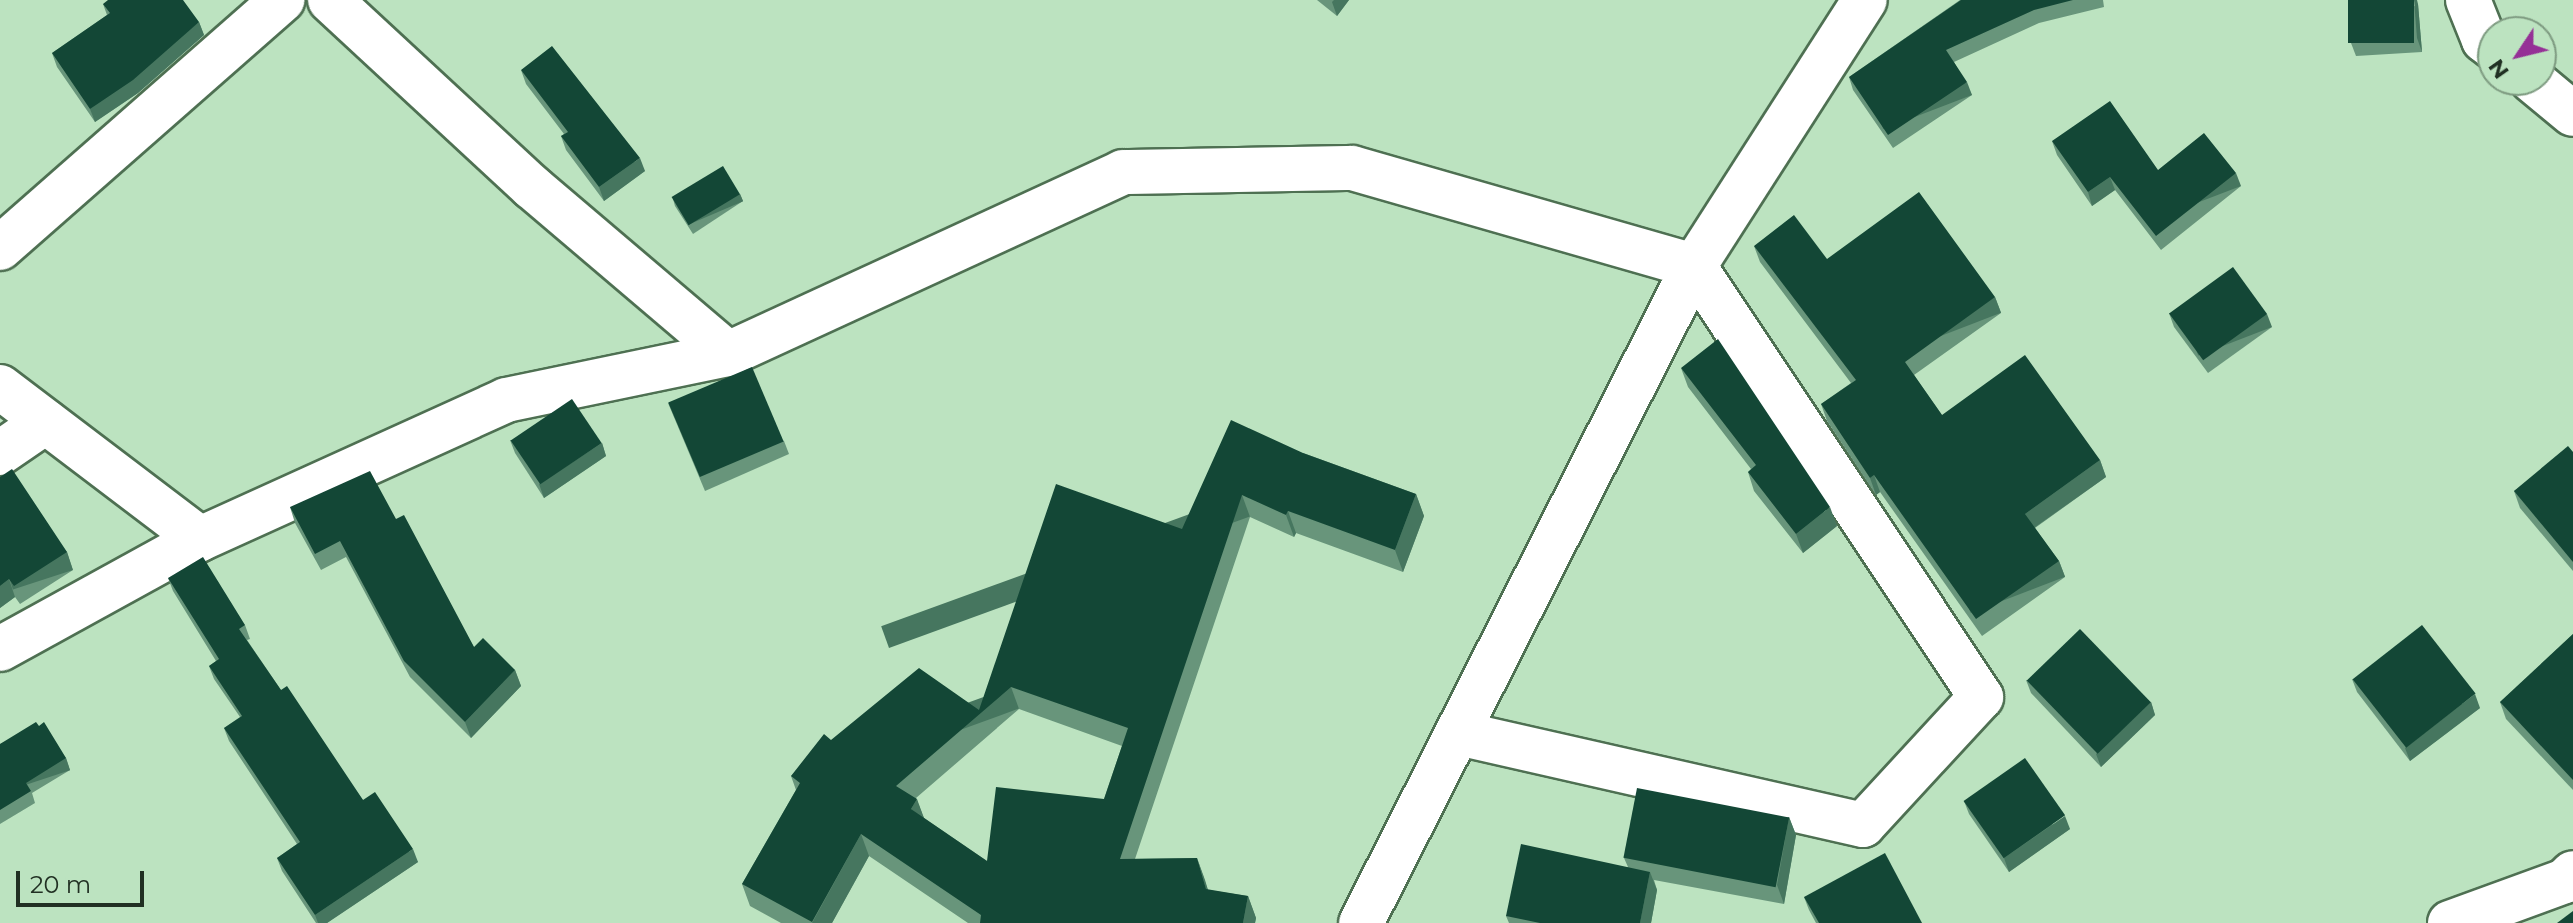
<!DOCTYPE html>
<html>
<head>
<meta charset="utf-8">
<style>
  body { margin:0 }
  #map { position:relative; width:2573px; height:923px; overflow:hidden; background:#bce3c0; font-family:Montserrat,sans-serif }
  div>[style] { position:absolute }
  .roads { filter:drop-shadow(2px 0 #4e7052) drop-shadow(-2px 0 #4e7052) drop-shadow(0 2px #4e7052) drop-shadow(0 -2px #4e7052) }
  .street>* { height:44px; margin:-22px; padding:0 22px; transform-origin:22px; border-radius:22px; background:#fff }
  .highway>* { height:44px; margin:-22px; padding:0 22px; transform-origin:22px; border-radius:22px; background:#fff }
  .wall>* { inset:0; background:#68957b }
  .shaded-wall>* { inset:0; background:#46765f; transform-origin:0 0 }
  .building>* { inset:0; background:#134736; transform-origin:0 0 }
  span { translate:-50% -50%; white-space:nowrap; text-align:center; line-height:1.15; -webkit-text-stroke:8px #bce3c0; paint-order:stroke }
  .north { position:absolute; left:2477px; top:16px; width:80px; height:80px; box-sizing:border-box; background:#bce3c0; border:2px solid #7e9b81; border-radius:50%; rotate:235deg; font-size:22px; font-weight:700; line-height:32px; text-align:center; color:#213023 }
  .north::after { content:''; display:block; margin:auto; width:28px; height:36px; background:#953096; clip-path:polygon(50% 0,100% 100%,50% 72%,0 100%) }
  .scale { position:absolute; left:16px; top:871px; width:128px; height:36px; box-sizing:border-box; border:4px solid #213023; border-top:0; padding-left:10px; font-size:24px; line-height:28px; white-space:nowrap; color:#213023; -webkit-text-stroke:6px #bce3c0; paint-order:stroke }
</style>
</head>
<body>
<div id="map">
  <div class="roads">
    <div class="street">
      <div style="left:330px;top:0;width:275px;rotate:42.8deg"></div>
      <div style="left:532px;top:187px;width:257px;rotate:40.4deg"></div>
      <div style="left:2468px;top:0;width:43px;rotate:68.2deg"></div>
      <div style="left:2484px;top:40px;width:11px;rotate:38deg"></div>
      <div style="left:2532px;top:80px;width:53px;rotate:39.7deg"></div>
      <div style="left:0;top:248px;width:376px;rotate:-41.3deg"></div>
      <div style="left:0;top:387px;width:251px;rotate:37.2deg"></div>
      <div style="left:200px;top:539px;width:336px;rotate:-24.4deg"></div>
      <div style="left:506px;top:400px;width:227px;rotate:-11.7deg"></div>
      <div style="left:728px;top:354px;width:435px;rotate:-24.7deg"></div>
      <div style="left:1123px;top:172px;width:229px;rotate:-1deg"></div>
      <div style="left:1352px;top:168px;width:356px;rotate:16deg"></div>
      <div style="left:1694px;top:266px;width:518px;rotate:56.34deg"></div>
      <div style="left:1981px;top:697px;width:174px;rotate:132.7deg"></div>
      <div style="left:1863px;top:825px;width:416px;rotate:-167.2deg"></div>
      <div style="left:0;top:453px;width:55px;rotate:-34.6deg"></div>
      <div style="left:0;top:649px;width:228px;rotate:-28.8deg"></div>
      <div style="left:2450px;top:923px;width:122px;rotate:-20.1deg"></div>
      <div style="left:2565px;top:881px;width:11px;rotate:-45deg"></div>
    </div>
    <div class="highway">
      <div style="left:1361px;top:923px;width:737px;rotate:-63.12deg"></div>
      <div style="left:1694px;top:266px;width:316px;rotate:-57.3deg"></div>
    </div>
  </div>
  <div class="wall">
    <div style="clip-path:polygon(1317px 0,1349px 0,1337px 16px)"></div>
    <div style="clip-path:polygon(1960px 0,2103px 0,2104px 7px,2039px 23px,1954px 62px,1972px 95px,1893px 148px,1853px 90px,1849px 77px)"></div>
    <div style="clip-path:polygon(103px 4px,199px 22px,204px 35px,138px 93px,95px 122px,57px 67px,52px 53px,107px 15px)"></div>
    <div style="clip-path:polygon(2418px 4px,2422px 52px,2356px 56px,2351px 43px)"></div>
    <div style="clip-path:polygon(521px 70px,645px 171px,604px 201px,566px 150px,561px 136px,564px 134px,526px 84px)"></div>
    <div style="clip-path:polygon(2052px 141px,2158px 170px,2241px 186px,2161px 250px,2115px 190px,2092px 206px,2057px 155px)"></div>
    <div style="clip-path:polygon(740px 194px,743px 201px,693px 234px,675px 206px,673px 199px)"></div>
    <div style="clip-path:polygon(1754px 246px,1827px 259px,1995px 297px,2001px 313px,1914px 375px,1942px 415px,2100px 460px,2106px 477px,2035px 528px,2059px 561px,2065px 577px,1982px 636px,1880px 492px,1876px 495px,1827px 421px,1821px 404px,1851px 383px,1760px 262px)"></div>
    <div style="clip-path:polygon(2169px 313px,2272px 327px,2208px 373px,2174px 327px)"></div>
    <div style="clip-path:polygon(1681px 368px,1837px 526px,1803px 553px,1754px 491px,1748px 472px,1751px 469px,1688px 387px)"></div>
    <div style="clip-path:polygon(668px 403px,784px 441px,789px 454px,705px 491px)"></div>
    <div style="clip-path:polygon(510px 440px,602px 443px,606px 456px,544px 498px,515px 453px)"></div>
    <div style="clip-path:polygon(2573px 452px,2573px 571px,2520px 508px,2514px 491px)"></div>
    <div style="clip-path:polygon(evenodd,1303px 453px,1416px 494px,1424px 516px,1403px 572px,1296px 533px,1294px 537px,1250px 517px,1135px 859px,1197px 858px,1208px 890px,1248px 896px,1256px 918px,1255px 923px,968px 923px,869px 856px,832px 923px,781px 923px,750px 906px,742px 884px,796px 790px,791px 776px,831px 740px,979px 710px,1182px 529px,1303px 453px,1019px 709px,1122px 746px,1104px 799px,987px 861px,924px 818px,916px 798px,1019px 709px)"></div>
    <div style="clip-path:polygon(0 477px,67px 552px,73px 570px,20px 604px,15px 597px,0 608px)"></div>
    <div style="clip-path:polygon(290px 507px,396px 519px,474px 647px,515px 670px,521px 686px,471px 738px,410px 677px,346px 557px,321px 570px,295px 523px)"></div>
    <div style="clip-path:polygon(168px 578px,245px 625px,250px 639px,247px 640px,281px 690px,363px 800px,418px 862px,327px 923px,316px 923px,282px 871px,277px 858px,297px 844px,229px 741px,224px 728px,240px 717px,214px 679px,209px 666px,216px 661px,173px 591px)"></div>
    <div style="clip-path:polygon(2573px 634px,2573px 790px,2506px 719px,2500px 702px)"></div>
    <div style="clip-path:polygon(2352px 679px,2480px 708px,2410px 761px,2357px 692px)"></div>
    <div style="clip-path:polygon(2026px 680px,2151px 702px,2155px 715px,2101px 767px,2031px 693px)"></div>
    <div style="clip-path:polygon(39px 726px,66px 758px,70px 770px,32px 793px,35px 803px,0 824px,0 744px)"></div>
    <div style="clip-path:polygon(1964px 801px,2070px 829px,2009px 872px,1969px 814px)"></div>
    <div style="clip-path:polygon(1789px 817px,1796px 835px,1784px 904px,1654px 880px,1657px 890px,1651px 923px,1509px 923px,1506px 916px,1628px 867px,1624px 858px)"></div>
    <div style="clip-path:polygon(1804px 897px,1922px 923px,1816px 923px,1809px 910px)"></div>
  </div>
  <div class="shaded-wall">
    <div style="clip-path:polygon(1334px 0,1349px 0,1337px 16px,1332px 2px)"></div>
    <div style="clip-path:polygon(2414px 0,2417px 0,2418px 4px,2422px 52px,2417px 38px)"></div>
    <div style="clip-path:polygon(199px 22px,204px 35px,138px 93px,95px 122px,90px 109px)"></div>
    <div style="left:1967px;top:82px;width:14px;height:95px;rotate:69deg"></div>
    <div style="clip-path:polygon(640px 158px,645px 171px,604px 201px,599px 187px)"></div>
    <div style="left:2236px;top:173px;width:14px;height:102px;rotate:69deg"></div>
    <div style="clip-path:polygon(2110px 177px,2115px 190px,2092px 206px,2088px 192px)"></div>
    <div style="left:740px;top:194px;width:8px;height:59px;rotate:67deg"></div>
    <div style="left:1995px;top:297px;width:17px;height:111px;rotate:69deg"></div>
    <div style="left:2267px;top:314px;width:14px;height:79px;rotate:69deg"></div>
    <div style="clip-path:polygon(602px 443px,606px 456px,544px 498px,539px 484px)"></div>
    <div style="clip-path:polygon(2100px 460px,2106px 477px,2031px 530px,2025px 514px)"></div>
    <div style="clip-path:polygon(1874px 475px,1880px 492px,1876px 495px,1870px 478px)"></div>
    <div style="clip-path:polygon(1416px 494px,1424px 516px,1403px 572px,1395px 550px)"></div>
    <div style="left:1242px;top:495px;width:23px;height:384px;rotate:70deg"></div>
    <div style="clip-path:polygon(1830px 507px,1837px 526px,1803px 553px,1796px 534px)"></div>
    <div style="clip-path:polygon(1288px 511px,1296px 533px,1294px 537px,1286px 515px)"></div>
    <div style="left:67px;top:552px;width:19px;height:63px;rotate:72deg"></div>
    <div style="left:2059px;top:561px;width:17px;height:101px;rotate:69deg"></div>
    <div style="clip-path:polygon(9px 579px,15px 597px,0 608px,0 586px)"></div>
    <div style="clip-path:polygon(515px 670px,521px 686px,471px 738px,465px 722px)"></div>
    <div style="left:1011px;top:687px;width:23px;height:152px;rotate:70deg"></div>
    <div style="clip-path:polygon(2475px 694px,2480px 708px,2410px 761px,2405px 748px)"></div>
    <div style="clip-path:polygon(2151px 702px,2155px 715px,2101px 767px,2096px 754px)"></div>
    <div style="left:66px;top:758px;width:13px;height:47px;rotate:72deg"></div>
    <div style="clip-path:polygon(917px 799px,925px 821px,911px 809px)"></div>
    <div style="clip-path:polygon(2065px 816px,2070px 829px,2009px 872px,2004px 858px)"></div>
    <div style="clip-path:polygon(1789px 817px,1796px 835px,1784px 904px,1777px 885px)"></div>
    <div style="clip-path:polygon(861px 834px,869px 856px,832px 923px,812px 923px)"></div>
    <div style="clip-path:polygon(413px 849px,418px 862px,327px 923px,318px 923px,315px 915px)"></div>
    <div style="clip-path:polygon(1197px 858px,1205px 880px,1214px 911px,1206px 889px)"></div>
    <div style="clip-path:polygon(1650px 872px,1657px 890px,1651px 923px,1640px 923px)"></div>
    <div style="clip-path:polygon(1248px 896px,1256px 918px,1255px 923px,1243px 923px)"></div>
  </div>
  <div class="building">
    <div style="clip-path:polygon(108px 0,183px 0,199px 22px,133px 80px,90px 109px,52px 53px,110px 13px,103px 4px)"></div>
    <div style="clip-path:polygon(1961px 0,2073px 0,2034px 10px,1946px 50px,1967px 82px,1888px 135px,1849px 77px)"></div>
    <div style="left:2348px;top:0;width:66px;height:43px"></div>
    <div style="clip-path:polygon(552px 46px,640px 158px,599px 187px,561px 136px,568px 132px,521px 70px)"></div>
    <div style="clip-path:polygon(2110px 101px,2158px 170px,2204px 133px,2236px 173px,2156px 236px,2110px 177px,2088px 192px,2052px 141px)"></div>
    <div style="left:723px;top:166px;width:33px;height:60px;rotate:59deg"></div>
    <div style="clip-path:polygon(1919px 192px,1995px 297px,1905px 362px,1942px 415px,2025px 355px,2100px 460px,2025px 514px,2059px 561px,1976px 619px,1874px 475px,1870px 478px,1821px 404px,1856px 380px,1754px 246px,1794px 215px,1827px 259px)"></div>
    <div style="left:2233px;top:267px;width:58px;height:79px;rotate:54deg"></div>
    <div style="clip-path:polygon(1718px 339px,1830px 507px,1796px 534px,1748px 472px,1756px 465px,1681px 368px)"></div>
    <div style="left:752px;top:367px;width:81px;height:91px;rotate:67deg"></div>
    <div style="left:572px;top:399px;width:53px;height:74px;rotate:56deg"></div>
    <div style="clip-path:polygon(evenodd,1231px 420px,1303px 453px,1416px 494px,1395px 550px,1288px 511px,1286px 515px,1242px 495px,1120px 859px,1197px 858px,1206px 889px,1248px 896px,1243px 923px,980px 923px,981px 915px,861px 834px,812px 922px,742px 884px,800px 783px,791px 776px,824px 734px,831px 740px,919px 668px,979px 710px,1056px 484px,1182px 529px,1231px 420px,1011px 687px,1128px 728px,1104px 799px,996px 787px,987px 861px,911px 809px,917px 799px,896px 786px,1011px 687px)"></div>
    <div style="clip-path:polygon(2568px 446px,2573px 452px,2573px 562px,2514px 491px)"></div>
    <div style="clip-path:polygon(12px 469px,67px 552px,14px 586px,9px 579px,0 586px,0 477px)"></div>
    <div style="clip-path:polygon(370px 471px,396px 519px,404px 515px,474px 647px,483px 638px,515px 670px,465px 722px,404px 661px,340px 541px,315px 554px,290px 507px)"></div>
    <div style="clip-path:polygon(203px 557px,245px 625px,239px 629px,281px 690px,287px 686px,363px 800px,375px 792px,413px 849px,315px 915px,277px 858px,300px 842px,224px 728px,242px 716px,209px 666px,219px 659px,168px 578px)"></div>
    <div style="left:2422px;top:625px;width:87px;height:88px;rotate:52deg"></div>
    <div style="left:2080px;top:629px;width:102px;height:74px;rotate:46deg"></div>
    <div style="clip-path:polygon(2573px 634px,2573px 780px,2500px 702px)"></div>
    <div style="clip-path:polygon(36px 722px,39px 726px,44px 722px,66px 758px,26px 783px,31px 791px,0 810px,0 744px)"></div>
    <div style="left:2025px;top:758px;width:70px;height:75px;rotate:55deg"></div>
    <div style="left:1637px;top:788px;width:155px;height:71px;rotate:11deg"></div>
    <div style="clip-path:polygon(1521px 844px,1650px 872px,1640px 923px,1540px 923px,1506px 916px)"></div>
    <div style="clip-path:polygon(1885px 853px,1922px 923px,1819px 923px,1804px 897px)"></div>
    <div style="clip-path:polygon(2573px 911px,2573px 923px,2557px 923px)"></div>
  </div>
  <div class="north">N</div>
  <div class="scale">20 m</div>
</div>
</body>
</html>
